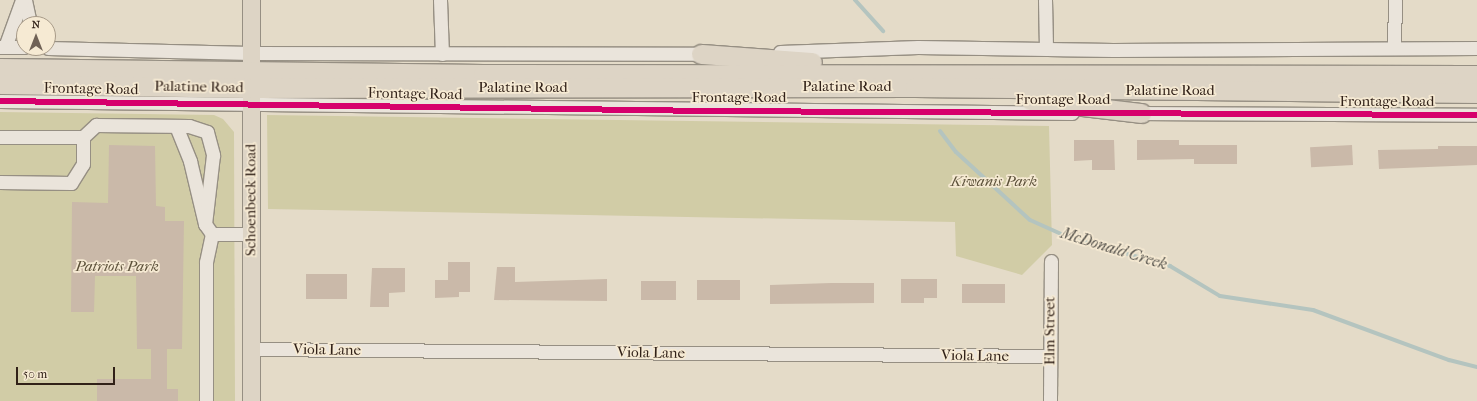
<!DOCTYPE html>
<html>
<head>
<meta charset="utf-8">
<style>
  body { margin:0 }
  #map { position:relative; width:1477px; height:401px; overflow:hidden; background:#e4dbc8; font-family:"IM FELL French Canon",serif }
  div>[style] { position:absolute }
  .green>* { inset:0; background:#d1cca6 }
  .stream>* { height:4px; margin:-2px; padding:0 2px; transform-origin:2px; border-radius:2px; background:#b4c4bf }
  .building>* { inset:0; background:#cab9a9; transform-origin:0 0 }
  .roads { filter:drop-shadow(1px 0 #968f83) drop-shadow(-1px 0 #968f83) drop-shadow(0 1px #968f83) drop-shadow(0 -1px #968f83) }
  .minor>* { height:13px; margin:-6.5px; padding:0 6.5px; transform-origin:6.5px; border-radius:6.5px; background:#eae4db }
  .major>* { height:17px; margin:-8.5px; padding:0 8.5px; transform-origin:8.5px; border-radius:8.5px; background:#ddd4c5 }
  .highway>* { height:19px; margin:-9.5px; padding:0 9.5px; transform-origin:9.5px; border-radius:9.5px; background:#ddd4c5 }
  .cycleway>* { height:6px; margin:-3px; padding:0 3px; transform-origin:3px; border-radius:3px; background:#d6006c }
  span { translate:-50% -50%; white-space:nowrap; text-align:center; line-height:1.15; -webkit-text-stroke:3.5px #f6ead3; paint-order:stroke }
  .street-label { font-size:15px; color:#312118 }
  .park-label { font-size:15px; color:#5c513a; font-style:italic }
  .water-label { font-size:16px; color:#524f49; font-style:italic }
  .north { position:absolute; left:16px; top:16px; width:40px; height:40px; box-sizing:border-box; background:#f6ead3; border:1px solid #a79a88; border-radius:50%; rotate:0deg; font-size:11px; font-weight:700; line-height:16px; text-align:center; color:#312118 }
  .north::after { content:''; display:block; margin:auto; width:14px; height:18px; background:#706256; clip-path:polygon(50% 0,100% 100%,50% 72%,0 100%) }
  .scale { position:absolute; left:16px; top:367px; width:99px; height:18px; box-sizing:border-box; border:2px solid #312118; border-top:0; padding-left:5px; font-size:12px; line-height:14px; white-space:nowrap; color:#312118; -webkit-text-stroke:3px #f6ead3; paint-order:stroke }
</style>
</head>
<body>
<div id="map">
  <div class="green">
    <div style="clip-path:polygon(0 112px,214px 115px,223px 119px,234px 132px,235px 401px,0 401px)"></div>
    <div style="clip-path:polygon(267px 115px,1049px 126px,1052px 245px,1022px 275px,956px 256px,955px 222px,268px 209px)"></div>
  </div>
  <div class="stream">
    <div style="left:855px;top:0;width:42px;rotate:47.9deg"></div>
    <div style="left:940px;top:131px;width:26px;rotate:53deg"></div>
    <div style="left:956px;top:152px;width:100px;rotate:42.6deg"></div>
    <div style="left:1030px;top:220px;width:44px;rotate:24.2deg"></div>
    <div style="left:1070px;top:238px;width:104px;rotate:15.6deg"></div>
    <div style="left:1170px;top:266px;width:58px;rotate:31deg"></div>
    <div style="left:1220px;top:296px;width:94px;rotate:8.6deg"></div>
    <div style="left:1313px;top:310px;width:145px;rotate:20.2deg"></div>
    <div style="left:1449px;top:360px;width:29px;rotate:14deg"></div>
  </div>
  <div class="building">
    <div style="clip-path:polygon(1074px 140px,1114px 140px,1115px 170px,1092px 170px,1092px 160px,1074px 161px)"></div>
    <div style="clip-path:polygon(1137px 140px,1179px 140px,1179px 145px,1237px 145px,1237px 164px,1194px 164px,1194px 159px,1137px 160px)"></div>
    <div style="clip-path:polygon(109px 145px,155px 146px,156px 206px,165px 207px,165px 221px,184px 221px,182px 349px,167px 349px,167px 389px,178px 389px,178px 401px,97px 401px,97px 379px,151px 379px,151px 349px,137px 349px,136px 276px,95px 276px,94px 312px,71px 312px,72px 202px,108px 203px)"></div>
    <div style="left:1352px;top:145px;width:20px;height:42px;rotate:87deg"></div>
    <div style="clip-path:polygon(1438px 146px,1477px 146px,1477px 165px,1379px 169px,1378px 150px,1438px 149px)"></div>
    <div style="clip-path:polygon(448px 262px,470px 262px,470px 292px,459px 292px,459px 297px,435px 298px,435px 280px,448px 280px)"></div>
    <div style="clip-path:polygon(497px 267px,515px 267px,515px 282px,607px 279px,607px 301px,494px 300px)"></div>
    <div style="clip-path:polygon(372px 268px,405px 268px,405px 292px,389px 293px,389px 307px,370px 307px)"></div>
    <div style="left:306px;top:274px;width:41px;height:25px"></div>
    <div style="clip-path:polygon(901px 279px,937px 279px,937px 298px,924px 298px,924px 303px,901px 303px)"></div>
    <div style="left:697px;top:280px;width:43px;height:20px"></div>
    <div style="left:641px;top:281px;width:35px;height:19px"></div>
    <div style="clip-path:polygon(831px 283px,874px 283px,874px 303px,770px 304px,770px 285px)"></div>
    <div style="left:962px;top:284px;width:43px;height:19px"></div>
  </div>
  <div class="roads">
    <div class="minor">
      <div style="left:25px;top:0;width:25px;rotate:78deg"></div>
      <div style="left:440px;top:0;width:54px;rotate:87.9deg"></div>
      <div style="left:1045px;top:0;width:49px;rotate:88.8deg"></div>
      <div style="left:0;top:47px;width:24px"></div>
      <div style="left:5px;top:47px;width:50px;rotate:-70.1deg"></div>
      <div style="left:1394px;top:47px;width:47px;rotate:-88.8deg"></div>
      <div style="left:48px;top:48px;width:202px;rotate:1.4deg"></div>
      <div style="left:250px;top:53px;width:458px;rotate:0.1deg"></div>
      <div style="left:780px;top:52px;width:138px;rotate:-2.1deg"></div>
      <div style="left:918px;top:47px;width:195px;rotate:0.9deg"></div>
      <div style="left:1113px;top:50px;width:364px;rotate:-0.3deg"></div>
      <div style="left:0;top:101px;width:1072px;rotate:0.64deg"></div>
      <div style="left:1134px;top:113px;width:343px;rotate:0.3deg"></div>
      <div style="left:176px;top:126px;width:38px;rotate:68deg"></div>
      <div style="left:190px;top:161px;width:65px;rotate:76.6deg"></div>
      <div style="left:205px;top:224px;width:12px;rotate:55deg"></div>
      <div style="left:212px;top:234px;width:39px"></div>
      <div style="left:0;top:137px;width:83px"></div>
      <div style="left:83px;top:137px;width:18px;rotate:-43deg"></div>
      <div style="left:96px;top:125px;width:93px;rotate:0.6deg"></div>
      <div style="left:189px;top:126px;width:19px;rotate:18deg"></div>
      <div style="left:207px;top:132px;width:24px;rotate:75deg"></div>
      <div style="left:213px;top:155px;width:69px;rotate:96.6deg"></div>
      <div style="left:0;top:182px;width:71px;rotate:0.8deg"></div>
      <div style="left:71px;top:183px;width:22px;rotate:-58deg"></div>
      <div style="left:83px;top:164px;width:27px;rotate:-90deg"></div>
      <div style="left:251px;top:349px;width:799px;rotate:0.5deg"></div>
      <div style="left:206px;top:401px;width:139px;rotate:-90deg"></div>
      <div style="left:206px;top:262px;width:29px;rotate:-78deg"></div>
      <div style="left:1050px;top:401px;width:140px;rotate:-89.6deg"></div>
    </div>
    <div class="major">
      <div style="left:251px;top:0;width:401px;rotate:90deg"></div>
    </div>
    <div class="highway">
      <div style="left:701px;top:54px;width:111px;rotate:4.1deg"></div>
      <div style="left:0;top:68px;width:483px;rotate:0.7deg"></div>
      <div style="left:483px;top:74px;width:994px;rotate:0.06deg"></div>
      <div style="left:0;top:84px;width:251px;rotate:0.9deg"></div>
      <div style="left:251px;top:88px;width:664px;rotate:-0.09deg"></div>
      <div style="left:915px;top:87px;width:562px;rotate:0.61deg"></div>
      <div style="left:1030px;top:100px;width:112px;rotate:6.7deg"></div>
    </div>
  </div>
  <div class="cycleway">
    <div style="left:0;top:101px;width:703px;rotate:0.81deg"></div>
    <div style="left:703px;top:111px;width:774px;rotate:0.3deg"></div>
  </div>
  <div class="street-label">
    <span style="left:199px;top:87px;rotate:1deg">Palatine Road</span>
    <span style="left:847px;top:87px">Palatine Road</span>
    <span style="left:523px;top:88px">Palatine Road</span>
    <span style="left:91px;top:89px;rotate:1deg">Frontage Road</span>
    <span style="left:1170px;top:91px">Palatine Road</span>
    <span style="left:415px;top:94px;rotate:1deg">Frontage Road</span>
    <span style="left:739px;top:98px">Frontage Road</span>
    <span style="left:1063px;top:100px">Frontage Road</span>
    <span style="left:1387px;top:102px">Frontage Road</span>
    <span style="left:251px;top:200px;rotate:-90deg">Schoenbeck Road</span>
    <span style="left:1050px;top:331px;rotate:-90deg">Elm Street</span>
    <span style="left:327px;top:350px;rotate:1deg">Viola Lane</span>
    <span style="left:651px;top:353px;rotate:1deg">Viola Lane</span>
    <span style="left:975px;top:356px;rotate:1deg">Viola Lane</span>
  </div>
  <div class="park-label">
    <span style="left:994px;top:182px">Kiwanis Park</span>
    <span style="left:117px;top:267px">Patriots Park</span>
  </div>
  <div class="water-label">
    <span style="left:1114px;top:249px;rotate:17deg">McDonald Creek</span>
  </div>
  <div class="north">N</div>
  <div class="scale">50 m</div>
</div>
</body>
</html>
